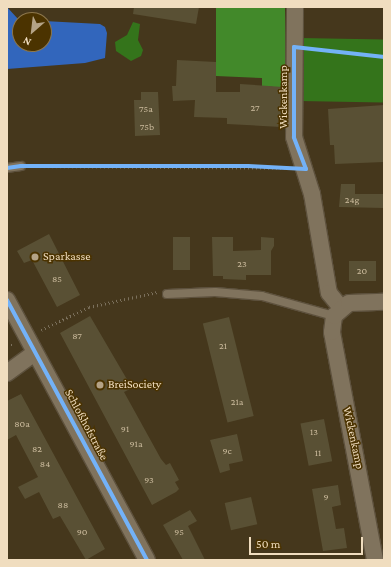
<!DOCTYPE html>
<html>
<head>
<meta charset="utf-8">
<style>
  body { margin:0 }
  #map { position:relative; width:391px; height:567px; overflow:hidden; background:#45371c; font-family:"Crimson Pro",serif }
  div>[style] { position:absolute }
  .green>* { inset:0; background:#34741b; transform-origin:0 0 }
  .forest>* { inset:0; background:#42892a }
  .water>* { inset:0; background:#3266bc }
  .building>* { inset:0; background:#595034; transform-origin:0 0 }
  .path>* { height:2.5px; margin-top:-1.25px; transform-origin:0; background:repeating-linear-gradient(90deg,#7b705c 0 1px,transparent 0 4px) }
  .roads { filter:drop-shadow(1px 0 #5d513d) drop-shadow(-1px 0 #5d513d) drop-shadow(0 1px #5d513d) drop-shadow(0 -1px #5d513d) }
  .lane>* { height:8px; margin:-4px; padding:0 4px; transform-origin:4px; border-radius:4px; background:#80735d }
  .street>* { height:16px; margin:-8px; padding:0 8px; transform-origin:8px; border-radius:8px; background:#80735d }
  .cycleway>* { height:4px; margin:-2px; padding:0 2px; transform-origin:2px; border-radius:2px; background:#73b2f8 }
  .dots>* { width:11px; height:11px; translate:-50% -50%; box-sizing:border-box; border:2px solid #4b3300; border-radius:50% }
  span { translate:-50% -50%; white-space:nowrap; text-align:center; line-height:1.15; -webkit-text-stroke:3px #4b3300; paint-order:stroke }
  .number-label { font-size:10px; color:#caba9c }
  .number-label span { -webkit-text-stroke-width:0 }
  .street-label { font-size:12px; color:#f0ddbf }
  .poi-label { font-size:12px; color:#f0ddbf }
  .left { translate:0 -50%; text-align:left }
  .frame { position:absolute; inset:0; border:8px solid #f0ddbf; pointer-events:none }
  .north { position:absolute; left:12px; top:12px; width:40px; height:40px; box-sizing:border-box; background:#4b3300; border:1px solid #8d774c; border-radius:50%; rotate:208deg; font-size:11px; font-weight:700; line-height:16px; text-align:center; color:#f0ddbf }
  .north::after { content:''; display:block; margin:auto; width:14px; height:18px; background:#b4a386; clip-path:polygon(50% 0,100% 100%,50% 72%,0 100%) }
  .scale { position:absolute; left:249px; top:537px; width:114px; height:18px; box-sizing:border-box; border:2px solid #f0ddbf; border-top:0; padding-left:5px; font-size:12px; line-height:14px; white-space:nowrap; color:#f0ddbf; -webkit-text-stroke:3px #4b3300; paint-order:stroke }
</style>
</head>
<body>
<div id="map">
  <div class="green">
    <div style="clip-path:polygon(133px 22px,140px 24px,138px 40px,143px 50px,141px 56px,131px 61px,116px 51px,115px 42px,127px 35px)"></div>
    <div style="left:300px;top:38px;width:84px;height:63px;rotate:1deg"></div>
  </div>
  <div class="forest">
    <div style="clip-path:polygon(216px 7px,285px 7px,286px 88px,262px 86px,262px 78px,216px 76px)"></div>
  </div>
  <div class="water">
    <div style="clip-path:polygon(7px 7px,18px 19px,31px 20px,20px 20px,20px 44px,44px 44px,44px 21px,100px 24px,105px 27px,107px 33px,105px 58px,85px 63px,7px 69px)"></div>
  </div>
  <div class="building">
    <div style="clip-path:polygon(134px 7px,199px 7px,196px 24px,133px 14px)"></div>
    <div style="clip-path:polygon(177px 60px,216px 62px,216px 92px,240px 92px,240px 84px,283px 87px,281px 127px,227px 124px,227px 118px,194px 117px,195px 100px,173px 101px,172px 86px,176px 86px)"></div>
    <div style="clip-path:polygon(141px 92px,158px 92px,160px 135px,135px 136px,134px 100px,141px 100px)"></div>
    <div style="clip-path:polygon(384px 105px,384px 162px,335px 164px,334px 145px,330px 145px,328px 109px)"></div>
    <div style="clip-path:polygon(341px 184px,355px 184px,355px 194px,384px 194px,384px 208px,339px 207px)"></div>
    <div style="clip-path:polygon(49px 234px,80px 295px,57px 307px,32px 260px,24px 263px,17px 251px)"></div>
    <div style="left:173px;top:237px;width:17px;height:33px"></div>
    <div style="clip-path:polygon(212px 237px,233px 237px,233px 251px,261px 250px,261px 237px,274px 238px,274px 246px,271px 251px,271px 275px,246px 275px,246px 280px,223px 279px,223px 276px,213px 276px)"></div>
    <div style="left:349px;top:261px;width:27px;height:20px"></div>
    <div style="clip-path:polygon(90px 316px,132px 388px,124px 392px,161px 459px,166px 465px,170px 463px,179px 480px,175px 482px,179px 489px,176px 492px,152px 505px,60px 333px)"></div>
    <div style="left:229px;top:317px;width:102px;height:27px;rotate:76deg"></div>
    <div style="clip-path:polygon(21px 394px,105px 549px,86px 560px,60px 516px,53px 519px,39px 492px,25px 499px,18px 487px,38px 477px,16px 435px,7px 440px,7px 401px)"></div>
    <div style="left:324px;top:419px;width:43px;height:24px;rotate:79deg"></div>
    <div style="clip-path:polygon(237px 434px,243px 461px,229px 464px,230px 470px,220px 473px,210px 440px)"></div>
    <div style="clip-path:polygon(338px 485px,341px 505px,332px 507px,336px 529px,344px 528px,347px 548px,323px 551px,312px 489px)"></div>
    <div style="left:251px;top:497px;width:28px;height:27px;rotate:77deg"></div>
    <div style="clip-path:polygon(190px 510px,197px 521px,188px 526px,205px 560px,183px 560px,163px 525px)"></div>
  </div>
  <div class="path">
    <div style="left:32px;top:166px;width:257px;rotate:0.4deg"></div>
    <div style="left:41px;top:330px;width:53px;rotate:-25.6deg"></div>
    <div style="left:89px;top:307px;width:70px;rotate:-12.4deg"></div>
    <div style="left:7px;top:345px;width:7px"></div>
  </div>
  <div class="roads">
    <div class="lane">
      <div style="left:7px;top:168px;width:14px;rotate:-8deg"></div>
      <div style="left:167px;top:294px;width:48px;rotate:-2.4deg"></div>
      <div style="left:215px;top:292px;width:47px;rotate:4.9deg"></div>
      <div style="left:262px;top:296px;width:75px;rotate:15.5deg"></div>
    </div>
    <div class="street">
      <div style="left:295px;top:7px;width:130px;rotate:90.4deg"></div>
      <div style="left:294px;top:137px;width:60px;rotate:72.5deg"></div>
      <div style="left:312px;top:194px;width:100px;rotate:80.3deg"></div>
      <div style="left:329px;top:293px;width:19px;rotate:51deg"></div>
      <div style="left:7px;top:300px;width:295px;rotate:61.7deg"></div>
      <div style="left:7px;top:373px;width:34px;rotate:-36deg"></div>
      <div style="left:375px;top:560px;width:232px;rotate:-100.7deg"></div>
      <div style="left:332px;top:332px;width:16px;rotate:-83deg"></div>
      <div style="left:334px;top:316px;width:20px;rotate:-41deg"></div>
      <div style="left:349px;top:303px;width:35px;rotate:-2deg"></div>
    </div>
  </div>
  <div class="cycleway">
    <div style="left:7px;top:168px;width:14px;rotate:-8deg"></div>
    <div style="left:21px;top:166px;width:227px"></div>
    <div style="left:248px;top:166px;width:58px;rotate:3deg"></div>
    <div style="left:306px;top:169px;width:34px;rotate:-111deg"></div>
    <div style="left:294px;top:137px;width:90px;rotate:-90deg"></div>
    <div style="left:294px;top:47px;width:91px;rotate:6.3deg"></div>
    <div style="left:7px;top:300px;width:295px;rotate:61.7deg"></div>
  </div>
  <div class="dots">
    <div style="left:35px;top:257px;background:#b4a386"></div>
    <div style="left:100px;top:385px;background:#b4a386"></div>
  </div>
  <div class="number-label">
    <span style="left:255px;top:108px">27</span>
    <span style="left:146px;top:109px">75a</span>
    <span style="left:147px;top:127px">75b</span>
    <span style="left:352px;top:200px">24g</span>
    <span style="left:242px;top:264px">23</span>
    <span style="left:362px;top:271px">20</span>
    <span style="left:57px;top:279px">85</span>
    <span style="left:77px;top:336px">87</span>
    <span style="left:223px;top:346px">21</span>
    <span style="left:237px;top:402px">21a</span>
    <span style="left:22px;top:424px">80a</span>
    <span style="left:125px;top:429px">91</span>
    <span style="left:314px;top:432px">13</span>
    <span style="left:136px;top:444px">91a</span>
    <span style="left:37px;top:449px">82</span>
    <span style="left:227px;top:451px">9c</span>
    <span style="left:318px;top:453px">11</span>
    <span style="left:45px;top:464px">84</span>
    <span style="left:149px;top:480px">93</span>
    <span style="left:326px;top:497px">9</span>
    <span style="left:63px;top:505px">88</span>
    <span style="left:82px;top:532px">90</span>
    <span style="left:179px;top:532px">95</span>
  </div>
  <div class="street-label">
    <span style="left:284px;top:97px;rotate:-90deg">Wickenkamp</span>
    <span style="left:86px;top:425px;rotate:62deg">Schloßhofstraße</span>
    <span style="left:353px;top:438px;rotate:78deg">Wickenkamp</span>
  </div>
  <div class="poi-label">
    <span class="left" style="left:43px;top:257px">Sparkasse</span>
    <span class="left" style="left:108px;top:385px">BreiSociety</span>
  </div>
  <div class="frame"></div>
  <div class="north">N</div>
  <div class="scale">50 m</div>
</div>
</body>
</html>
